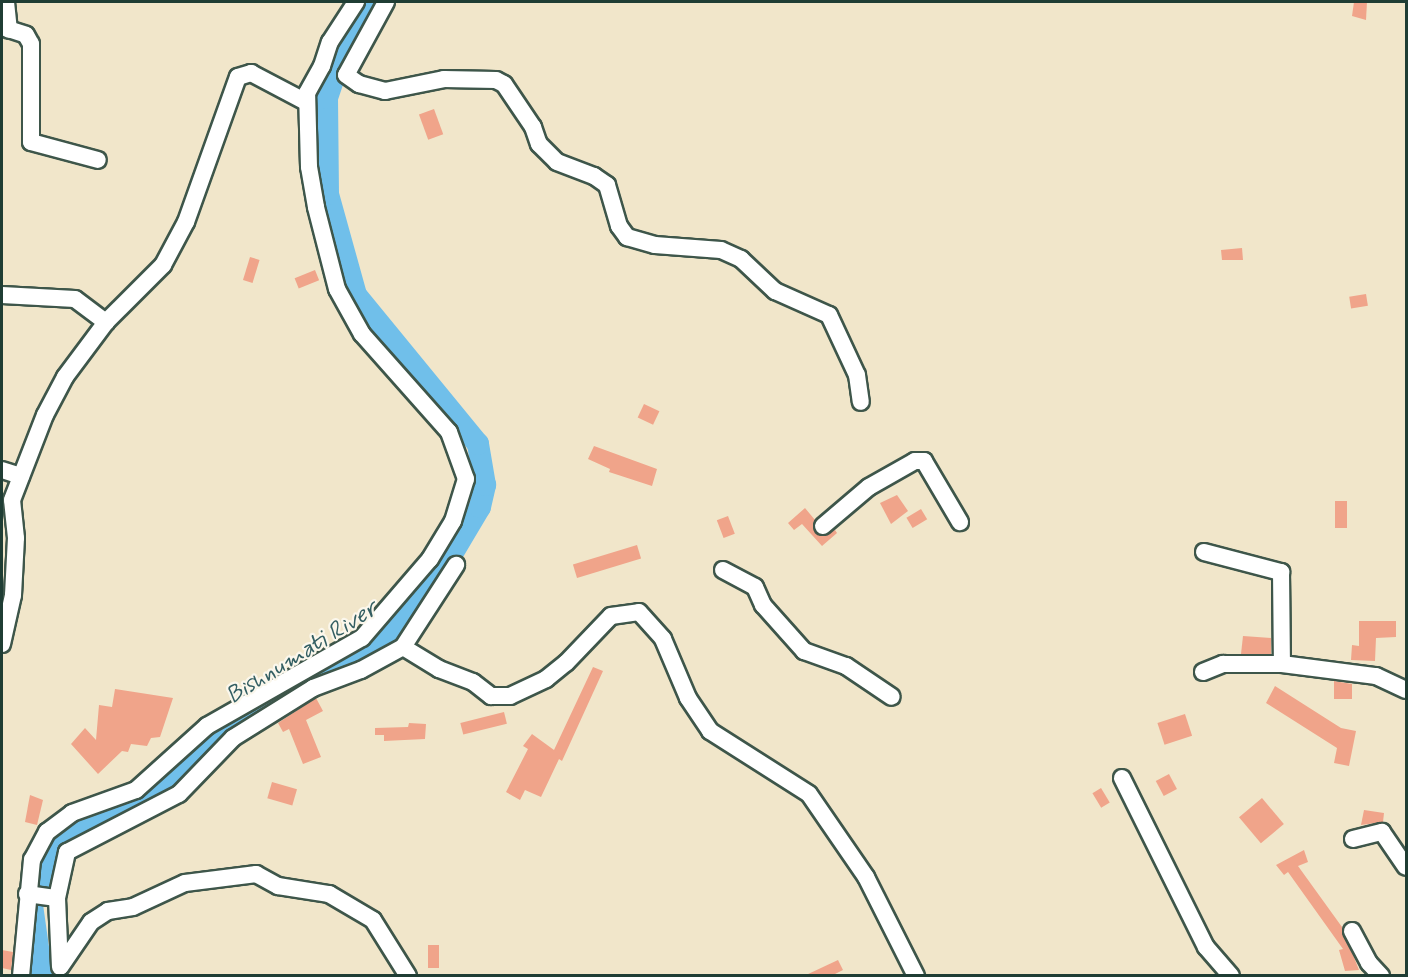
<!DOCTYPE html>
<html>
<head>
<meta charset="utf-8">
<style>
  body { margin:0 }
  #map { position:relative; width:1408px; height:977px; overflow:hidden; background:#f1e6ca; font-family:Mynerve,sans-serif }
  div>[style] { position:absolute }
  .river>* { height:22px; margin:-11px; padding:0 11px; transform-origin:11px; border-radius:11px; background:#70bfea }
  .building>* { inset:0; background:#f0a48a; transform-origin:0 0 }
  .roads { filter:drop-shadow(2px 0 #3e564a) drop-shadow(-2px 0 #3e564a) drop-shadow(0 2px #3e564a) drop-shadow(0 -2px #3e564a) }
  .minor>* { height:16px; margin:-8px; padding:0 8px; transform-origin:8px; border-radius:8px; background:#fff }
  span { translate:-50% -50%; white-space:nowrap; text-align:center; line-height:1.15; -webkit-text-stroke:4.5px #fbf7ec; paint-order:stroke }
  .water-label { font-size:24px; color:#335e62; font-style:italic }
  .frame { position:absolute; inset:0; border:3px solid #1f3d34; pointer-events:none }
</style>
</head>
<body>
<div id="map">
  <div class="river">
    <div style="left:42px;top:976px;width:72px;rotate:-98deg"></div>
    <div style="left:32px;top:905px;width:48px;rotate:-73.1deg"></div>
    <div style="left:46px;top:859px;width:27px;rotate:-45deg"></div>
    <div style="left:65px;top:840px;width:117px;rotate:-28.5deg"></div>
    <div style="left:168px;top:784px;width:41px;rotate:-36deg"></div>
    <div style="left:201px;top:760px;width:60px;rotate:-45.7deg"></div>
    <div style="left:243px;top:717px;width:83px;rotate:-31.2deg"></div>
    <div style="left:314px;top:674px;width:72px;rotate:-26.6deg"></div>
    <div style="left:378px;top:642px;width:43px;rotate:-41.2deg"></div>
    <div style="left:410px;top:614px;width:54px;rotate:-53.3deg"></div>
    <div style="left:442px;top:571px;width:74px;rotate:-59.3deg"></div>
    <div style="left:480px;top:507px;width:23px;rotate:-77deg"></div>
    <div style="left:485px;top:485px;width:42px;rotate:-99.7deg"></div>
    <div style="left:478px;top:444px;width:193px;rotate:-129.3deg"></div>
    <div style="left:356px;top:295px;width:105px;rotate:-105.5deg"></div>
    <div style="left:328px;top:194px;width:96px;rotate:-90.6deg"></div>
    <div style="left:327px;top:98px;width:51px;rotate:-71.6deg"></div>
    <div style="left:343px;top:50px;width:59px;rotate:-54.7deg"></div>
  </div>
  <div class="building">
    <div style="clip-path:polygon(1354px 2px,1367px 2px,1366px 20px,1352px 16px)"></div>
    <div style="left:434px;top:109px;width:27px;height:16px;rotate:70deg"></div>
    <div style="clip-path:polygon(1242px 248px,1243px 260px,1222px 260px,1221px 250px)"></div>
    <div style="left:250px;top:257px;width:10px;height:24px;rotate:17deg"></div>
    <div style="left:315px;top:270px;width:11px;height:22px;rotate:68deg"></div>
    <div style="left:1366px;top:294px;width:12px;height:17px;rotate:81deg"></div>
    <div style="left:644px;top:404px;width:17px;height:15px;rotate:25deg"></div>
    <div style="clip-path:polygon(594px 446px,657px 469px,652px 486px,609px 472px,610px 469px,588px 459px)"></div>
    <div style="clip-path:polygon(897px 495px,908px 511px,891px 524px,880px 503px)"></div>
    <div style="left:1335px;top:501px;width:12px;height:27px"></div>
    <div style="clip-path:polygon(805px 508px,815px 520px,815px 533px,824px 536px,835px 530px,837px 533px,822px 546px,802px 524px,794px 530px,788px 523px)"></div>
    <div style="left:921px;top:509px;width:12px;height:17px;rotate:59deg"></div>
    <div style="left:728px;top:516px;width:19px;height:12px;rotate:69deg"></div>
    <div style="left:637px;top:545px;width:14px;height:67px;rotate:73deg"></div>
    <div style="clip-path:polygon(1359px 621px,1396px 621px,1396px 637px,1376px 638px,1375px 661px,1351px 660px,1352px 645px,1359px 646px)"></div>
    <div style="clip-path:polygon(1243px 636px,1271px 638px,1271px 654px,1241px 654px)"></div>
    <div style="clip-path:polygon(593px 667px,603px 671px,562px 761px,559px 759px,541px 797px,525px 790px,520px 800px,506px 792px,528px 749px,523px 746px,532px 734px,554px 750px)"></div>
    <div style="clip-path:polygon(1334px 681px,1352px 684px,1352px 699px,1334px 699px)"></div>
    <div style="clip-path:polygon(1275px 686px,1341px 728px,1356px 731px,1349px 766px,1334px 763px,1337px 748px,1266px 703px)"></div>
    <div style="clip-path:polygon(115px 689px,173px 698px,160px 737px,151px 738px,147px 746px,131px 744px,128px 752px,122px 751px,98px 774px,71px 744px,85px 728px,96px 740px,99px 705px,112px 707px)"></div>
    <div style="clip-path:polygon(316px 698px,323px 711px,306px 720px,321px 757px,303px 764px,289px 729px,283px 732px,278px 723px)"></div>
    <div style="left:504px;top:712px;width:12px;height:45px;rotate:76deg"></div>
    <div style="left:1185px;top:714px;width:23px;height:29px;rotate:72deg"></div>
    <div style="clip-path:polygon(409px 723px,426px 724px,425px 739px,384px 741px,384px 735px,375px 735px,375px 728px,408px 727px)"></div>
    <div style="left:1169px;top:774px;width:17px;height:15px;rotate:62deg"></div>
    <div style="left:272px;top:782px;width:26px;height:17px;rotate:16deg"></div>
    <div style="left:1101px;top:788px;width:17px;height:10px;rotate:59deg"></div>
    <div style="clip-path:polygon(30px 795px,43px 800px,37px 825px,25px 822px)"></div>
    <div style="left:1262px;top:798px;width:34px;height:30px;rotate:50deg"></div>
    <div style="clip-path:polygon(1364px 810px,1384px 813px,1383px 822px,1361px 825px)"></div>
    <div style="clip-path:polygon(1304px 850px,1308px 862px,1298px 866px,1342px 927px,1359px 970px,1345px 971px,1339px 950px,1343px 949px,1288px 872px,1284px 875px,1276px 865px)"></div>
    <div style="left:439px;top:945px;width:23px;height:11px;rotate:90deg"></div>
    <div style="clip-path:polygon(2px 950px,13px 952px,11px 970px,2px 968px)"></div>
    <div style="clip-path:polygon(838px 960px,843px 970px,833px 975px,806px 975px)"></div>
  </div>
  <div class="roads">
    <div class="minor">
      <div style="left:6px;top:2px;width:28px;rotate:84deg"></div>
      <div style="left:386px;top:2px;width:83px;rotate:118.7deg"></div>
      <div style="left:346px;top:75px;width:16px;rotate:35deg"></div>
      <div style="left:359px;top:84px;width:27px;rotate:15deg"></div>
      <div style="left:385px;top:91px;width:60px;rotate:-11.5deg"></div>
      <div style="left:444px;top:79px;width:52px;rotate:1.1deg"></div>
      <div style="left:496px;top:80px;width:9px;rotate:27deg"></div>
      <div style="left:504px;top:84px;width:52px;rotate:56deg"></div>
      <div style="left:533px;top:127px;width:18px;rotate:71deg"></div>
      <div style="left:539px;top:144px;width:25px;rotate:45deg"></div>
      <div style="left:557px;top:162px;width:40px;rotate:21deg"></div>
      <div style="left:594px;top:176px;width:16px;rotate:35deg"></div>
      <div style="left:607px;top:185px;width:43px;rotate:73.7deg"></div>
      <div style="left:619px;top:226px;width:14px;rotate:54deg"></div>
      <div style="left:627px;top:237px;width:29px;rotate:16deg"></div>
      <div style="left:655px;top:245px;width:66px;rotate:4.3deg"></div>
      <div style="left:721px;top:250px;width:22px;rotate:24deg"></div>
      <div style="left:741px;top:259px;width:47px;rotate:43.3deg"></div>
      <div style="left:775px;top:291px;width:59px;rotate:24deg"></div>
      <div style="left:829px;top:315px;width:66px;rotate:65deg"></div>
      <div style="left:857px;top:375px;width:27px;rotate:82deg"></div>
      <div style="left:2px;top:27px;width:25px;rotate:18deg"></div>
      <div style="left:26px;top:35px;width:10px;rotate:61deg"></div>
      <div style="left:31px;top:44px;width:98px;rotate:90deg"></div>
      <div style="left:31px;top:142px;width:69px;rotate:15deg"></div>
      <div style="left:2px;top:295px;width:73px;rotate:3.1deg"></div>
      <div style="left:75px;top:299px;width:39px;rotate:37deg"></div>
      <div style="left:2px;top:470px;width:20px;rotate:18deg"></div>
      <div style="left:823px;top:526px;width:60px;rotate:-40.3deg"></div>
      <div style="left:869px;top:487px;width:53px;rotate:-29.5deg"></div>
      <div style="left:915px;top:461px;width:9px"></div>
      <div style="left:924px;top:461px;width:71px;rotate:59.5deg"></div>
      <div style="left:1204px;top:552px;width:80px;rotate:14.6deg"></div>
      <div style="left:1281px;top:572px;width:92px;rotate:89.4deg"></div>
      <div style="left:723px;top:570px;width:36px;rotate:28deg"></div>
      <div style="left:755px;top:587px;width:20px;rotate:66deg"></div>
      <div style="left:763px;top:605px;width:62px;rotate:48.3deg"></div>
      <div style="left:804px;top:651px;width:45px;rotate:19.7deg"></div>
      <div style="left:846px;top:666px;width:55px;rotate:34deg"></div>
      <div style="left:2px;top:644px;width:50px;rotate:-77.3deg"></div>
      <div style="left:13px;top:595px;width:57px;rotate:-87deg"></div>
      <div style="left:16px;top:538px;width:38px;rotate:-96deg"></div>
      <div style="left:12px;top:500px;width:91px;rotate:-68.8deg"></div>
      <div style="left:45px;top:415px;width:43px;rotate:-62.2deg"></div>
      <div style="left:65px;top:377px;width:69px;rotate:-53.3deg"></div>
      <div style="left:106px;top:322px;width:81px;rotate:-45deg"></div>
      <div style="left:163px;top:265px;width:49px;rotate:-61.9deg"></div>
      <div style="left:186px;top:222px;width:154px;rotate:-70.3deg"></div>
      <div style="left:238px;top:77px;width:14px;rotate:-17deg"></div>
      <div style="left:251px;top:73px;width:62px;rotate:27.8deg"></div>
      <div style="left:403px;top:647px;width:42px;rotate:31.4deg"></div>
      <div style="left:439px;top:669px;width:36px;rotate:21deg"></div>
      <div style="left:473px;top:682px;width:23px;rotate:38deg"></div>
      <div style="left:491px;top:696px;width:19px"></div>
      <div style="left:510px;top:696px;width:40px;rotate:-25deg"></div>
      <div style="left:546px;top:679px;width:26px;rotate:-39deg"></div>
      <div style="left:566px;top:663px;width:65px;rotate:-46.2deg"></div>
      <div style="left:611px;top:616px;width:28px;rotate:-8deg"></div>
      <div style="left:639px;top:612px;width:36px;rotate:48deg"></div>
      <div style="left:663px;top:639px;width:64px;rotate:67deg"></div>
      <div style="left:688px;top:698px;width:40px;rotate:56deg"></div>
      <div style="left:710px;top:731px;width:117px;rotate:32.5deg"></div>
      <div style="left:809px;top:794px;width:101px;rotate:55.5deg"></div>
      <div style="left:866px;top:877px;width:111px;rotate:63.2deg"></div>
      <div style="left:1203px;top:672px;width:22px;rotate:-22deg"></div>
      <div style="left:1223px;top:664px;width:59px"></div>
      <div style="left:1282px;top:664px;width:95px;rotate:7.3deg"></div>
      <div style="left:1376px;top:676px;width:33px;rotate:25deg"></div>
      <div style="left:1122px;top:778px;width:189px;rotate:63.6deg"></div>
      <div style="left:1206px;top:947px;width:38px;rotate:49deg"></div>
      <div style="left:1353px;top:839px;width:30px;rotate:-14deg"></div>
      <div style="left:1382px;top:832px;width:42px;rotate:55.6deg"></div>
      <div style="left:27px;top:894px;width:30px;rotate:8deg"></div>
      <div style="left:1352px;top:931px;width:36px;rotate:62deg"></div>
      <div style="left:1369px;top:963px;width:18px;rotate:47deg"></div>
      <div style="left:61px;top:966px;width:53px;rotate:-55.7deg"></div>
      <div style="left:91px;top:922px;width:20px;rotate:-33deg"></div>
      <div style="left:108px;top:911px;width:25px;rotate:-9deg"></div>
      <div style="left:133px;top:907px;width:57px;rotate:-24.8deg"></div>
      <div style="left:185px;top:883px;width:72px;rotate:-7.2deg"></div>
      <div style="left:256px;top:874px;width:25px;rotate:29deg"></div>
      <div style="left:278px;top:886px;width:52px;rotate:8.9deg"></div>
      <div style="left:329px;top:894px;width:51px;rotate:30.6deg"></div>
      <div style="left:373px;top:920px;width:66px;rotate:58deg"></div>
      <div style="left:60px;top:967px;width:69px;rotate:-92.5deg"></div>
      <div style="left:57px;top:898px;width:47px;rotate:-77.7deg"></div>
      <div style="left:67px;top:852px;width:126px;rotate:-27.4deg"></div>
      <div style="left:179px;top:794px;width:78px;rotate:-46deg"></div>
      <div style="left:233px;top:738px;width:94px;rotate:-32deg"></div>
      <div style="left:313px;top:688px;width:51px;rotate:-20.6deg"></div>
      <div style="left:361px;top:670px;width:48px;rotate:-28.7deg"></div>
      <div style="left:403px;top:647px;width:98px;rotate:-57.1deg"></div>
      <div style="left:21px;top:976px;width:117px;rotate:-84.6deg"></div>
      <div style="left:32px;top:860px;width:32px;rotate:-62deg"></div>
      <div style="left:47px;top:832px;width:31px;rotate:-37deg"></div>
      <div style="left:72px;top:813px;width:68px;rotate:-19.8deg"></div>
      <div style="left:136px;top:790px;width:96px;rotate:-42deg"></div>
      <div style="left:207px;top:726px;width:178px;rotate:-29.6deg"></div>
      <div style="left:362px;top:638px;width:104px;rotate:-49.3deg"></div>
      <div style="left:430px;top:559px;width:44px;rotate:-58.8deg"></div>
      <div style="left:453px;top:521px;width:44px;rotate:-72.8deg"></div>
      <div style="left:466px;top:479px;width:50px;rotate:-109.9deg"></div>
      <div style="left:449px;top:432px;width:131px;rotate:-131.6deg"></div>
      <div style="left:362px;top:334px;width:51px;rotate:-119.1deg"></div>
      <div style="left:337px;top:289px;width:85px;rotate:-104.4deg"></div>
      <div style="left:316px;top:207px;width:41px;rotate:-99.9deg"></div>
      <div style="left:309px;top:167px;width:74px;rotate:-91.5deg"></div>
      <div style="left:307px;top:93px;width:31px;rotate:-61deg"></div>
      <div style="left:322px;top:66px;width:25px;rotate:-72deg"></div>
      <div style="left:330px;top:42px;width:48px;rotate:-57deg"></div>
    </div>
  </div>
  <div class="water-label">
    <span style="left:302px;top:653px;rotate:-32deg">Bishnumati River</span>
  </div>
  <div class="frame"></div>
</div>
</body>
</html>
